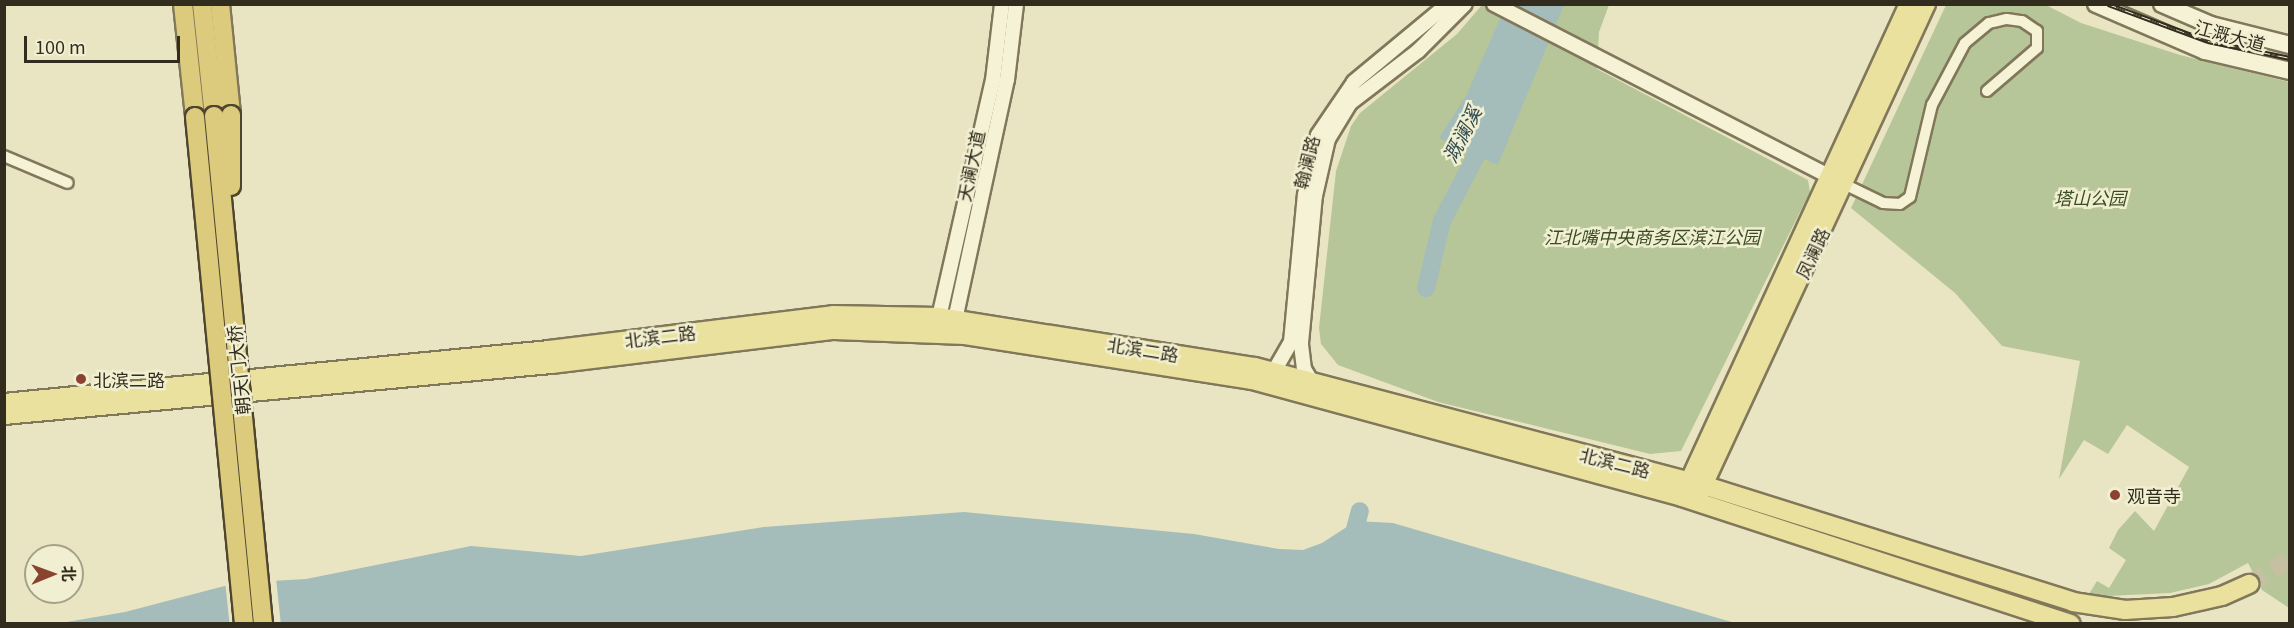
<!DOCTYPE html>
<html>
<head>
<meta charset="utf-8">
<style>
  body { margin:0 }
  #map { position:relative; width:2294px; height:628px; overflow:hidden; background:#e9e5c2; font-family:Georgia,"Noto Sans SC",serif }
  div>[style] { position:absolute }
  .green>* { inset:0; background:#b7c698 }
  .water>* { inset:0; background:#a4bcba }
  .pier>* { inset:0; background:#e9e5c2; transform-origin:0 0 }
  .river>* { height:18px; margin:-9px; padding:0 9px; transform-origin:9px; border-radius:9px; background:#a4bcba }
  .primary-tunnel>* { height:18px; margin-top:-9px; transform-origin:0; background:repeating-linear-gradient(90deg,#c4c0a1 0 18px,transparent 0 27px) }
  .roads { filter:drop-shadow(2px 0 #81775b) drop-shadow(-2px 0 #81775b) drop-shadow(0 2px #81775b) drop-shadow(0 -2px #81775b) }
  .minor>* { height:10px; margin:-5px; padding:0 5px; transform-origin:5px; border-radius:5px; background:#f5f2d5 }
  .tertiary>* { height:14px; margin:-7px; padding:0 7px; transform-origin:7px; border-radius:7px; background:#f5f2d5 }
  .secondary>* { height:16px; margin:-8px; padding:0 8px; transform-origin:8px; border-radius:8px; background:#f5f2d5 }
  .primary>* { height:18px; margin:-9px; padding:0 9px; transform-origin:9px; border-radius:9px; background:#e9e19d }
  .trunk>* { height:18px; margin:-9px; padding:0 9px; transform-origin:9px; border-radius:9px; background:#dccb7c }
  .rail>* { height:5px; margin-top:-2.5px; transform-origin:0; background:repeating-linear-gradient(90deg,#f1efd1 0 9px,#322c1e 0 18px); box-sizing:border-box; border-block:2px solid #322c1e }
  .bridges { filter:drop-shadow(2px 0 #4f452f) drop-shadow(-2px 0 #4f452f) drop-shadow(0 2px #4f452f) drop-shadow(0 -2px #4f452f) }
  .trunk-bridge>* { height:18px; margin:-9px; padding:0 9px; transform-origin:9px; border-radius:9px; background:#dccb7c }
  .dots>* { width:16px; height:16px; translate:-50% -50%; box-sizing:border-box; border:3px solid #f1efd1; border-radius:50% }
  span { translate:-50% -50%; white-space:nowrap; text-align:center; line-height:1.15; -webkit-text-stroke:5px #f1efd1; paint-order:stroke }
  .street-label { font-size:18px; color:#322c1e }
  .park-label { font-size:18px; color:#3b4d27; font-style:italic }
  .poi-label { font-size:18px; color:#322c1e }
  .left { translate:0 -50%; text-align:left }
  .water-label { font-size:20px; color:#2f4c51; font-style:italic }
  .frame { position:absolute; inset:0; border:6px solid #322c1e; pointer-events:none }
  .north { position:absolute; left:24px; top:544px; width:60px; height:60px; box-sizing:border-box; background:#f1efd1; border:2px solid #a5a189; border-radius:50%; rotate:89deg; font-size:16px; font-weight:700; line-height:24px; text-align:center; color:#322c1e }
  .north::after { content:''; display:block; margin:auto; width:21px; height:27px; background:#8a4331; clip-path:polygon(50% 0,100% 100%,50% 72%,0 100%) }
  .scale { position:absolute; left:24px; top:36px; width:156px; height:27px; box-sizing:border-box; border:3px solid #322c1e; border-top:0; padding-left:8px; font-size:18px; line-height:21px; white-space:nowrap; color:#322c1e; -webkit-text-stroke:4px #f1efd1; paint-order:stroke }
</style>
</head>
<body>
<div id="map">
  <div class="green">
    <div style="clip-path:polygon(1482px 5px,1609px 5px,1599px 32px,1597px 69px,1808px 180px,1810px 192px,1681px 451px,1650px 454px,1438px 402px,1338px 365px,1321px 344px,1319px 328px,1336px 171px,1351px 126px,1360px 113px,1457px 34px)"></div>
    <div style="clip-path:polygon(1946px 5px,2046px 5px,2081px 23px,2180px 55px,2289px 82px,2289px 608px,2262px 590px,2248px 563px,2209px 584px,2170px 593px,2087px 597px,2097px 581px,2109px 588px,2126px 560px,2109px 548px,2118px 530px,2135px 511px,2154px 531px,2189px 467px,2127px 425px,2108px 454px,2084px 440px,2059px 479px,2080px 361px,2002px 346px,1955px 293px,1851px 208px)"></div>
  </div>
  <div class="water">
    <div style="clip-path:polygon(1506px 5px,1564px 5px,1498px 165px,1439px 138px,1467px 94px)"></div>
    <div style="clip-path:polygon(964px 512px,1194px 534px,1279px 549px,1303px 550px,1322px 543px,1356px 521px,1393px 523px,1735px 623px,55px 624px,125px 612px,236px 583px,306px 579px,471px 546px,581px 556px,764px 527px)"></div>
  </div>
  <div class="pier">
    <div style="left:276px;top:578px;width:45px;height:51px;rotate:84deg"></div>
  </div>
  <div class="river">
    <div style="left:1426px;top:288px;width:69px;rotate:-76.6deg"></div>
    <div style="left:1442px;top:221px;width:97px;rotate:-62.4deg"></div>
    <div style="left:1351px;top:544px;width:34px;rotate:-75deg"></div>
  </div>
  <div class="primary-tunnel">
    <div style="left:2249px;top:584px;width:48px;rotate:-31.4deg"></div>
  </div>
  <div class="roads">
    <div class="minor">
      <div style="left:4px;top:156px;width:69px;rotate:22.9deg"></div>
      <div style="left:1844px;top:184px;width:43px;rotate:26deg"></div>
      <div style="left:1883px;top:203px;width:17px;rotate:3deg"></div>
      <div style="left:1900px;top:204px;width:12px;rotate:-35deg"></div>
      <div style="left:1910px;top:197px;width:95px;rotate:-76.6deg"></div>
      <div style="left:1932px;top:105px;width:70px;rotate:-62deg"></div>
      <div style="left:1965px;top:43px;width:31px;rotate:-40deg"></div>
      <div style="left:1989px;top:23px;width:18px;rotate:-13deg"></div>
      <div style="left:2007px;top:19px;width:15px;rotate:8deg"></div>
      <div style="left:2022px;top:21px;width:18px;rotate:34deg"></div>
      <div style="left:2037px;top:31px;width:17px;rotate:90deg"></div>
      <div style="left:2037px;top:48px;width:66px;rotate:139.3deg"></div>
    </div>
    <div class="tertiary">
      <div style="left:1494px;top:4px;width:386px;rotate:27.2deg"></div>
      <div style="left:937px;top:326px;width:252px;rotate:-77.2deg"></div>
      <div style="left:993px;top:80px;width:77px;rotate:-83.2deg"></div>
      <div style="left:953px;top:329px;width:255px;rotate:-77.8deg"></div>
      <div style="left:1007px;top:80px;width:77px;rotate:-83.2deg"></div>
      <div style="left:1273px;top:373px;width:36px;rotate:-60deg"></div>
      <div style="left:1291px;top:342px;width:148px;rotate:-84.6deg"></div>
      <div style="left:1305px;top:195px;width:61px;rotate:-77.8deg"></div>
      <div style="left:1318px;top:135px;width:64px;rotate:-55.8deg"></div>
      <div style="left:1354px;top:82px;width:122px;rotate:-39.7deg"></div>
      <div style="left:1313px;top:384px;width:17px;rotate:-121deg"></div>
      <div style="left:1304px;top:369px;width:26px;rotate:-97deg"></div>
      <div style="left:1301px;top:343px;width:148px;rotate:-84.6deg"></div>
      <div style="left:1315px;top:196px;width:58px;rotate:-77.2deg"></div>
      <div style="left:1328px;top:139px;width:42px;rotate:-58.6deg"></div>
      <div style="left:1350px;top:103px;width:86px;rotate:-37.4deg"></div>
      <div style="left:1418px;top:51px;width:66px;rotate:-45deg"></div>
    </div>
    <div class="secondary">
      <div style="left:2096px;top:4px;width:119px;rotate:23.3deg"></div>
      <div style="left:2205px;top:51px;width:87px;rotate:13.2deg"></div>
      <div style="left:2162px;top:4px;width:53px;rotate:23.2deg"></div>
      <div style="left:2211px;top:25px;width:81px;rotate:14.2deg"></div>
    </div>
    <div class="primary">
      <div style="left:4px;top:403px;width:548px;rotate:-5.55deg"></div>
      <div style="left:549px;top:350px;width:286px;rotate:-7deg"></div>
      <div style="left:833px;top:315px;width:105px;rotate:1.1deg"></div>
      <div style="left:938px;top:317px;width:321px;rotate:9deg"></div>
      <div style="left:1255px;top:367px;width:463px;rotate:14.8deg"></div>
      <div style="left:1703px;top:485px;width:388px;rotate:17.5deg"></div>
      <div style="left:2073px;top:602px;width:53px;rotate:8.7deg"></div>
      <div style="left:2125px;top:610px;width:48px;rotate:-3.6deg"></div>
      <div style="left:2173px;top:607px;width:50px;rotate:-12.7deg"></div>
      <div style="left:2222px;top:596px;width:30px;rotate:-24deg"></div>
      <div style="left:4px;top:415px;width:549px;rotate:-5.33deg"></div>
      <div style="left:551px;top:364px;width:285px;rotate:-6.9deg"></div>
      <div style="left:834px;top:330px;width:131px;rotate:2.2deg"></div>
      <div style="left:965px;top:335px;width:291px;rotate:8.9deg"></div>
      <div style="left:1252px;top:380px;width:446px;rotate:15.2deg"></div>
      <div style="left:1682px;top:497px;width:409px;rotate:18.1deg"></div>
      <div style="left:1685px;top:491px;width:536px;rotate:-65.3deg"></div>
      <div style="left:1699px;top:494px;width:540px;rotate:-65.14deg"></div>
    </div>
    <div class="trunk">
      <div style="left:183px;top:4px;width:114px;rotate:83.9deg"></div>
      <div style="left:202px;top:4px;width:113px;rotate:83.9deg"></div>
      <div style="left:220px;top:4px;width:112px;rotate:84.3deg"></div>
    </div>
  </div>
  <div class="rail">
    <div style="left:2108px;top:4px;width:107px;rotate:20.3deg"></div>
    <div style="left:2208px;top:41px;width:84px;rotate:11.7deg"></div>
    <div style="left:198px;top:116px;width:510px;rotate:84.49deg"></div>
  </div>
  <div class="bridges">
    <div class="trunk-bridge">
      <div style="left:214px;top:116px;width:510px;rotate:84.49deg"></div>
      <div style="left:195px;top:117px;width:509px;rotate:84.48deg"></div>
      <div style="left:231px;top:186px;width:71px;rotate:-90deg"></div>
    </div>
  </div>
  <div class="dots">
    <div style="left:81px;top:379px;background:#8a4331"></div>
    <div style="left:2115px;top:495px;background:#8a4331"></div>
  </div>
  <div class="street-label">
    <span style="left:2230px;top:35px;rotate:15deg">江溉大道</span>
    <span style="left:1306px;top:162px;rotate:-76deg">翰澜路</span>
    <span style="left:970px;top:166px;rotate:-78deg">天澜大道</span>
    <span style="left:1812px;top:253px;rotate:-65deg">凤澜路</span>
    <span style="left:660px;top:336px;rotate:-7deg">北滨二路</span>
    <span style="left:1143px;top:349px;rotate:9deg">北滨二路</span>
    <span style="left:238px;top:370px;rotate:-96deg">朝天门大桥</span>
    <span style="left:1615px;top:462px;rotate:14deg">北滨二路</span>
  </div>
  <div class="park-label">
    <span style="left:2090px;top:197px">塔山公园</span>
    <span style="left:1652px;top:236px">江北嘴中央商务区滨江公园</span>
  </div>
  <div class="poi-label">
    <span class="left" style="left:93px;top:379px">北滨二路</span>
    <span class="left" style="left:2127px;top:495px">观音寺</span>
  </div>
  <div class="water-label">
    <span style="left:1461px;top:134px;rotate:-63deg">溉澜溪</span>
  </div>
  <div class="frame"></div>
  <div class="north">北</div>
  <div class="scale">100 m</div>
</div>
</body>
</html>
